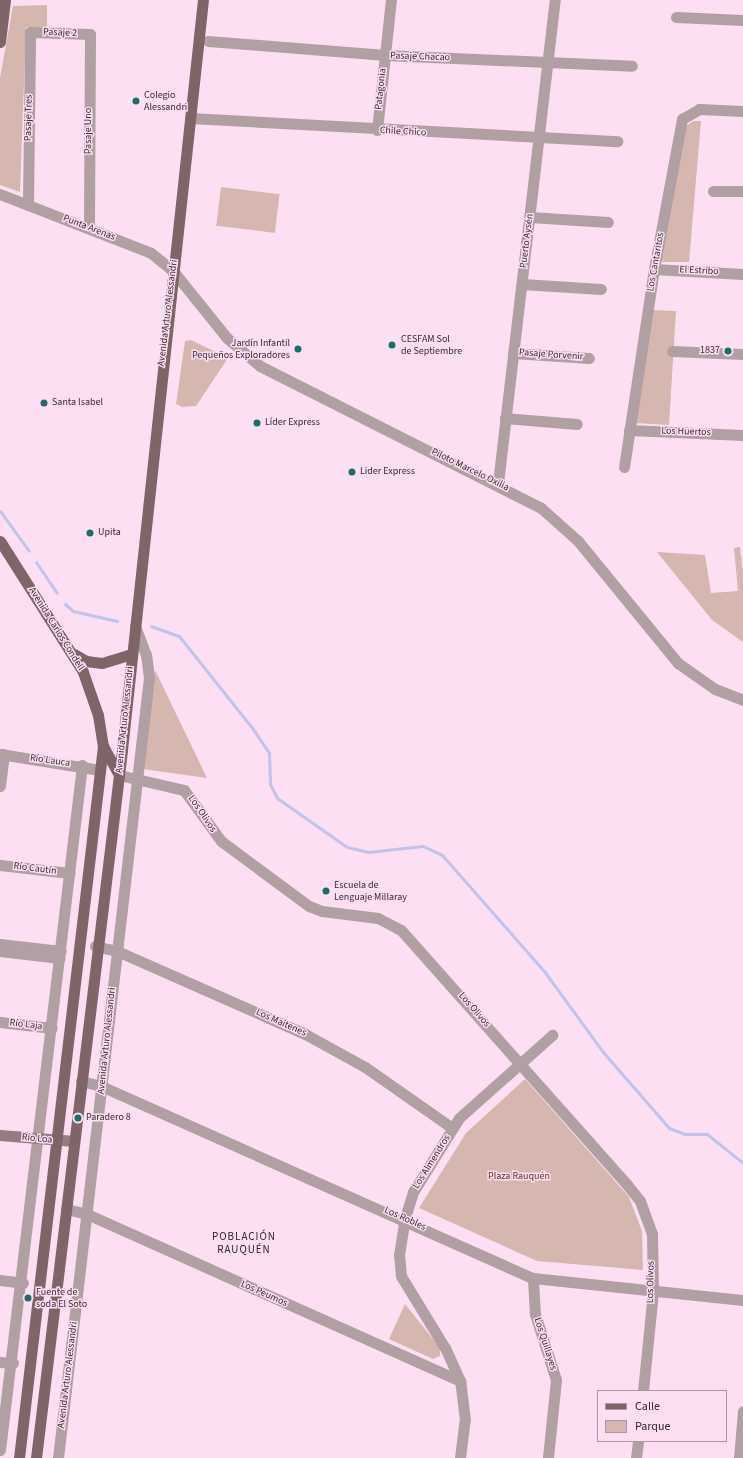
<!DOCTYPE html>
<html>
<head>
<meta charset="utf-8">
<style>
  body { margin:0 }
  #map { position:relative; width:743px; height:1458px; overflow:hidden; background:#fddff3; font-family:"Source Sans 3",sans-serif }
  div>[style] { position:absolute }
  .green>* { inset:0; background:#d5b7af; transform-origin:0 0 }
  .stream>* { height:3px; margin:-1.5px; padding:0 1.5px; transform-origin:1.5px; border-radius:1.5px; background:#c0c4e9 }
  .minor>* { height:11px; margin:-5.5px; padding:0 5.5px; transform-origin:5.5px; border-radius:5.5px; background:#b0a0a3 }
  .tertiary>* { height:11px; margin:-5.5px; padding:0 5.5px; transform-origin:5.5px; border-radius:5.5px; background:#b0a0a3 }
  .secondary>* { height:11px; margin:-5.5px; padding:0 5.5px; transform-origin:5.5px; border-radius:5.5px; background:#947d80 }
  .primary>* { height:11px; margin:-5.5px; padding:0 5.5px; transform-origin:5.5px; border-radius:5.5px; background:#7f6468 }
  .dots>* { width:11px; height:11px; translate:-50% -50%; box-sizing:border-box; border:2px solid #fddff3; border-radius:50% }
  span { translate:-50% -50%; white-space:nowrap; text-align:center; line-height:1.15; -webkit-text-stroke:3px #fddff3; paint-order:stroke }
  .street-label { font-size:10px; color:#362b33 }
  .poi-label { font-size:10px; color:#362b33 }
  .left { translate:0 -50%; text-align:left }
  .right { translate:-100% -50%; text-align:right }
  .park-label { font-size:10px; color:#622c1e }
  .neighbourhood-label { font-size:11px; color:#372131; letter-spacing:1px }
  .legend { position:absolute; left:597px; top:1390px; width:130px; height:52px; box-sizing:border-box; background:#fddff3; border:1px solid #ad97a6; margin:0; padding:5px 7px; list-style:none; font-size:12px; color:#362b33 }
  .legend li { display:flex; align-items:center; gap:8px; height:20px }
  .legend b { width:20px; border:1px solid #ad97a6 }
</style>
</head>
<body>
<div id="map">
  <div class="green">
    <div style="clip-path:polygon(47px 5px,47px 28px,26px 27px,20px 192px,0 185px,0 78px,13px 6px)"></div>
    <div style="clip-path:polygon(693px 121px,701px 121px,689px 262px,661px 262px,685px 127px)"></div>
    <div style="left:221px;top:187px;width:59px;height:39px;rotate:7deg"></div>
    <div style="clip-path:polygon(653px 310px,676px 311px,669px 425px,635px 423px)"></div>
    <div style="clip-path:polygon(191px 340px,228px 358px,196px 406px,182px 407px,176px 404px,185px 341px)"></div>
    <div style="clip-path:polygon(740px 547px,743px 573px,743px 642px,712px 620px,657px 552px,705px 555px,711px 593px,738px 591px,734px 548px)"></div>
    <div style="clip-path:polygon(155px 670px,207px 778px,143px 769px)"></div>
    <div style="clip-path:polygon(525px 1079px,629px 1197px,642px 1231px,643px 1270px,537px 1261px,419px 1208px,466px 1133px)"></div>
    <div style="clip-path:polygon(405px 1304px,440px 1348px,440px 1356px,433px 1359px,389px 1339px)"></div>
  </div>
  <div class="stream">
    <div style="left:0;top:511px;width:49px;rotate:54.1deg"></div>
    <div style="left:36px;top:562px;width:37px;rotate:56deg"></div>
    <div style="left:65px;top:604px;width:11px;rotate:41deg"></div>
    <div style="left:73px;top:611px;width:45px;rotate:12.8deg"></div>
    <div style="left:151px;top:626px;width:30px;rotate:20deg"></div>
    <div style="left:179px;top:636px;width:119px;rotate:51.5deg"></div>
    <div style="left:253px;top:729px;width:29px;rotate:56deg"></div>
    <div style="left:269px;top:753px;width:31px;rotate:88deg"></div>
    <div style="left:270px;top:784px;width:16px;rotate:63deg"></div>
    <div style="left:277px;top:798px;width:85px;rotate:35deg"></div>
    <div style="left:347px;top:847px;width:22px;rotate:13deg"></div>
    <div style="left:368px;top:852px;width:55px;rotate:-6.2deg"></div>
    <div style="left:423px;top:846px;width:21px;rotate:25deg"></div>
    <div style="left:442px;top:855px;width:154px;rotate:48.7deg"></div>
    <div style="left:544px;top:971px;width:100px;rotate:53.9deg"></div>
    <div style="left:603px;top:1052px;width:101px;rotate:49deg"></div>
    <div style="left:669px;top:1128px;width:17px;rotate:21deg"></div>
    <div style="left:685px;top:1134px;width:22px"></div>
    <div style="left:707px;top:1134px;width:46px;rotate:38.9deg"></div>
  </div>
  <div class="minor">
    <div style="left:676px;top:17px;width:67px;rotate:2.6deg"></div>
    <div style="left:208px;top:41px;width:178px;rotate:4.5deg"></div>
    <div style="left:385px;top:55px;width:247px;rotate:2.5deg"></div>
    <div style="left:190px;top:118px;width:428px;rotate:3.1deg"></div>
    <div style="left:377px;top:130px;width:131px;rotate:-83.9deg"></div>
    <div style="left:713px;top:191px;width:30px"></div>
    <div style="left:28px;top:205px;width:173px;rotate:-89.3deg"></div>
    <div style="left:30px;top:32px;width:60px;rotate:1.9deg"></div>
    <div style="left:90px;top:34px;width:194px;rotate:90.3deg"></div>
    <div style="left:530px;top:217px;width:78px;rotate:3.7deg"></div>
    <div style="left:654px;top:269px;width:89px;rotate:3.2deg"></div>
    <div style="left:522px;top:284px;width:79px;rotate:3.6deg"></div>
    <div style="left:672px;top:351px;width:71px;rotate:2.4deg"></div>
    <div style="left:513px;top:353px;width:76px;rotate:3.8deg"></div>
    <div style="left:505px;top:418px;width:72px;rotate:4.8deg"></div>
    <div style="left:629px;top:430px;width:114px;rotate:2.5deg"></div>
    <div style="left:624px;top:467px;width:200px;rotate:-81.4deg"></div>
    <div style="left:654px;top:269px;width:153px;rotate:-79.4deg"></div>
    <div style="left:682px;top:119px;width:20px;rotate:-30deg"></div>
    <div style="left:699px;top:109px;width:44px;rotate:2.6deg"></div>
    <div style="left:498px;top:483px;width:486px;rotate:-83.3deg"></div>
    <div style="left:0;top:754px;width:101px;rotate:9.1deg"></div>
    <div style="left:119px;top:775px;width:67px;rotate:13deg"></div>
    <div style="left:184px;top:790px;width:63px;rotate:54deg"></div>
    <div style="left:221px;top:841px;width:109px;rotate:36.5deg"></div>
    <div style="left:309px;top:906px;width:14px;rotate:21deg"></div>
    <div style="left:322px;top:911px;width:56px;rotate:7.1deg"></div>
    <div style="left:378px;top:918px;width:26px;rotate:28deg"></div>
    <div style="left:401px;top:930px;width:342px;rotate:48.4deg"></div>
    <div style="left:628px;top:1186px;width:19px;rotate:51deg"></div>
    <div style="left:640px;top:1201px;width:35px;rotate:70deg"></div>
    <div style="left:652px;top:1234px;width:58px;rotate:89deg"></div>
    <div style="left:653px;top:1292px;width:100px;rotate:95.8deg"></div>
    <div style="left:0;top:786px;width:32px;rotate:-83deg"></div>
    <div style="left:0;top:865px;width:70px;rotate:6.5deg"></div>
    <div style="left:0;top:944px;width:61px;rotate:6.5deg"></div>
    <div style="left:95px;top:946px;width:23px;rotate:13deg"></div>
    <div style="left:117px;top:951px;width:206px;rotate:23.8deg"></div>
    <div style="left:305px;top:1034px;width:68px;rotate:28.8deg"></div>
    <div style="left:365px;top:1067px;width:106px;rotate:35deg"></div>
    <div style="left:0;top:951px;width:60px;rotate:6.7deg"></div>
    <div style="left:0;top:1022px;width:52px;rotate:6.6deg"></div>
    <div style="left:66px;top:1209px;width:22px;rotate:13deg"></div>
    <div style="left:87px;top:1214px;width:409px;rotate:24.1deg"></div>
    <div style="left:533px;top:1278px;width:36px;rotate:87deg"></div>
    <div style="left:535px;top:1314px;width:69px;rotate:72.3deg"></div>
    <div style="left:556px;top:1380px;width:78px;rotate:95.9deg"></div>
    <div style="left:0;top:1280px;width:23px;rotate:7deg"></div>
    <div style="left:0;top:1362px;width:13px;rotate:4deg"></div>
    <div style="left:0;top:1450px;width:690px;rotate:-83.17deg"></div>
    <div style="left:58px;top:1458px;width:785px;rotate:-83.35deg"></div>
    <div style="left:149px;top:678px;width:23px;rotate:-97deg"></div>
    <div style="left:146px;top:655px;width:31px;rotate:-111deg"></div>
    <div style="left:460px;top:1458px;width:38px;rotate:-83deg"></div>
    <div style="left:465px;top:1420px;width:39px;rotate:-97deg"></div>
    <div style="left:460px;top:1381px;width:36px;rotate:-114deg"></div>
    <div style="left:445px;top:1348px;width:84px;rotate:-121.4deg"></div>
    <div style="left:401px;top:1276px;width:21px;rotate:-95deg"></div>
    <div style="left:399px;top:1255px;width:37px;rotate:-81deg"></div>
    <div style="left:405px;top:1218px;width:27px;rotate:-73deg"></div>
    <div style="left:413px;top:1192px;width:87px;rotate:-58.1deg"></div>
    <div style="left:459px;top:1118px;width:125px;rotate:-41.7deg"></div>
    <div style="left:636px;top:1458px;width:17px;rotate:-83deg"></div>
    <div style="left:739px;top:1458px;width:47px;rotate:-85.1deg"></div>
  </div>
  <div class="tertiary">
    <div style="left:0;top:194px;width:162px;rotate:21.3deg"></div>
    <div style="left:151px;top:253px;width:28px;rotate:39deg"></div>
    <div style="left:173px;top:271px;width:86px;rotate:51.1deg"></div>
    <div style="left:227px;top:338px;width:43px;rotate:40.3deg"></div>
    <div style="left:260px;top:366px;width:315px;rotate:26.8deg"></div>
    <div style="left:541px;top:508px;width:50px;rotate:41.7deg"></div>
    <div style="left:578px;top:541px;width:158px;rotate:50.7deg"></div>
    <div style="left:678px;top:663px;width:45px;rotate:35.1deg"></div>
    <div style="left:715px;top:689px;width:30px;rotate:21deg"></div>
    <div style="left:81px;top:1081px;width:21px;rotate:14deg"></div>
    <div style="left:101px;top:1086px;width:473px;rotate:24deg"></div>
    <div style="left:533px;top:1278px;width:211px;rotate:6deg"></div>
  </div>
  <div class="secondary">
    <div style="left:0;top:1135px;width:74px;rotate:4.6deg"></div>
  </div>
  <div class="primary">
    <div style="left:0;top:42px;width:42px;rotate:-83.2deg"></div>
    <div style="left:0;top:541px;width:155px;rotate:57.6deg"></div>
    <div style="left:83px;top:672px;width:46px;rotate:70.8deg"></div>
    <div style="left:98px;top:715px;width:31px;rotate:81deg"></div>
    <div style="left:103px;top:746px;width:717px;rotate:96.73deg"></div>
    <div style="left:74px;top:654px;width:14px;rotate:30deg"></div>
    <div style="left:86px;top:661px;width:16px;rotate:7deg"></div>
    <div style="left:102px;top:663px;width:31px;rotate:-17deg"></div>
    <div style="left:103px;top:746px;width:33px;rotate:61deg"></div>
    <div style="left:36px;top:1458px;width:713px;rotate:-83.07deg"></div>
    <div style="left:122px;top:750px;width:754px;rotate:-83.84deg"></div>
  </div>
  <div class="dots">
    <div style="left:136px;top:101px;background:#1e6b6a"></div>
    <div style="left:392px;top:345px;background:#1e6b6a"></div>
    <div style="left:298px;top:349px;background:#1e6b6a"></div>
    <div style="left:728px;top:351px;background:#1e6b6a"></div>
    <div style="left:44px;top:403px;background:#1e6b6a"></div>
    <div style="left:257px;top:423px;background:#1e6b6a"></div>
    <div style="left:352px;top:472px;background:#1e6b6a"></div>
    <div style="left:90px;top:533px;background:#1e6b6a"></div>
    <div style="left:326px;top:891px;background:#1e6b6a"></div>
    <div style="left:78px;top:1118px;background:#1e6b6a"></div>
    <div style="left:28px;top:1298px;background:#1e6b6a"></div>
  </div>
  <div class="street-label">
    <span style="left:60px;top:33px;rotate:2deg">Pasaje 2</span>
    <span style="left:420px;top:57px;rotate:2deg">Pasaje Chacao</span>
    <span style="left:381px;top:89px;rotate:-84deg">Patagonia</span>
    <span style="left:29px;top:118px;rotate:-89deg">Pasaje Tres</span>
    <span style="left:89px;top:131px;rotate:-90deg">Pasaje Uno</span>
    <span style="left:403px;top:132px;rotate:3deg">Chile Chico</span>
    <span style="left:89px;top:228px;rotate:21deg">Punta Arenas</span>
    <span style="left:527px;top:241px;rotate:-83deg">Puerto Aysén</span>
    <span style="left:656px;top:262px;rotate:-80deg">Los Cantaritos</span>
    <span style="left:699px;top:271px;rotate:3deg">El Estribo</span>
    <span style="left:168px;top:313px;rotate:-83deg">Avenida Arturo Alessandri</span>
    <span style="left:551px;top:355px;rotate:4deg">Pasaje Porvenir</span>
    <span style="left:686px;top:432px;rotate:2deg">Los Huertos</span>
    <span style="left:470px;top:470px;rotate:26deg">Piloto Marcelo Oxilia</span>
    <span style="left:56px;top:629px;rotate:58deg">Avenida Carlos Condell</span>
    <span style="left:125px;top:720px;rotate:-84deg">Avenida Arturo Alessandri</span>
    <span style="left:50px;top:761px;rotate:8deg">Río Lauca</span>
    <span style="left:202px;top:814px;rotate:56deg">Los Olivos</span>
    <span style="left:35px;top:869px;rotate:7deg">Río Cautín</span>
    <span style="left:474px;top:1010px;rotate:49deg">Los Olivos</span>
    <span style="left:281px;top:1023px;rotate:24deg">Los Maitenes</span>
    <span style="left:26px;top:1025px;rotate:7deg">Río Laja</span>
    <span style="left:107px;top:1041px;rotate:-84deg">Avenida Arturo Alessandri</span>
    <span style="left:37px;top:1139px;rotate:6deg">Río Loa</span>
    <span style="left:432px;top:1162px;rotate:-58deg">Los Almendros</span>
    <span style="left:405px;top:1219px;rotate:24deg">Los Robles</span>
    <span style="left:651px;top:1282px;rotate:-89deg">Los Olivos</span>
    <span style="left:264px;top:1294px;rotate:24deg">Los Peumos</span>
    <span style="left:545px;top:1344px;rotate:72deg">Los Quillayes</span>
    <span style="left:68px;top:1375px;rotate:-83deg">Avenida Arturo Alessandri</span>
  </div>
  <div class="poi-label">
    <span class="left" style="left:144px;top:101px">Colegio<br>Alessandri</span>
    <span class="left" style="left:401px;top:345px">CESFAM Sol<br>de Septiembre</span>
    <span class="right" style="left:290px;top:349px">Jardín Infantil<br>Pequeños Exploradores</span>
    <span class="right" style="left:720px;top:351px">1837</span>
    <span class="left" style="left:52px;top:403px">Santa Isabel</span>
    <span class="left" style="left:265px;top:423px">Líder Express</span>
    <span class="left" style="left:360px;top:472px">Lider Express</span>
    <span class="left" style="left:98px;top:533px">Upita</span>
    <span class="left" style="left:334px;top:891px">Escuela de<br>Lenguaje Millaray</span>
    <span class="left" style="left:86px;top:1118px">Paradero 8</span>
    <span class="left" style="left:36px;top:1298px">Fuente de<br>soda El Soto</span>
  </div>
  <div class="park-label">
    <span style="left:519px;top:1177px">Plaza Rauquén</span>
  </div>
  <div class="neighbourhood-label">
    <span style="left:244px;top:1244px">POBLACIÓN<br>RAUQUÉN</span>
  </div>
  <ul class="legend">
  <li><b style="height:5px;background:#7f6468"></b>Calle</li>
  <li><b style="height:11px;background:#d5b7af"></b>Parque</li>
  </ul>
</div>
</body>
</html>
